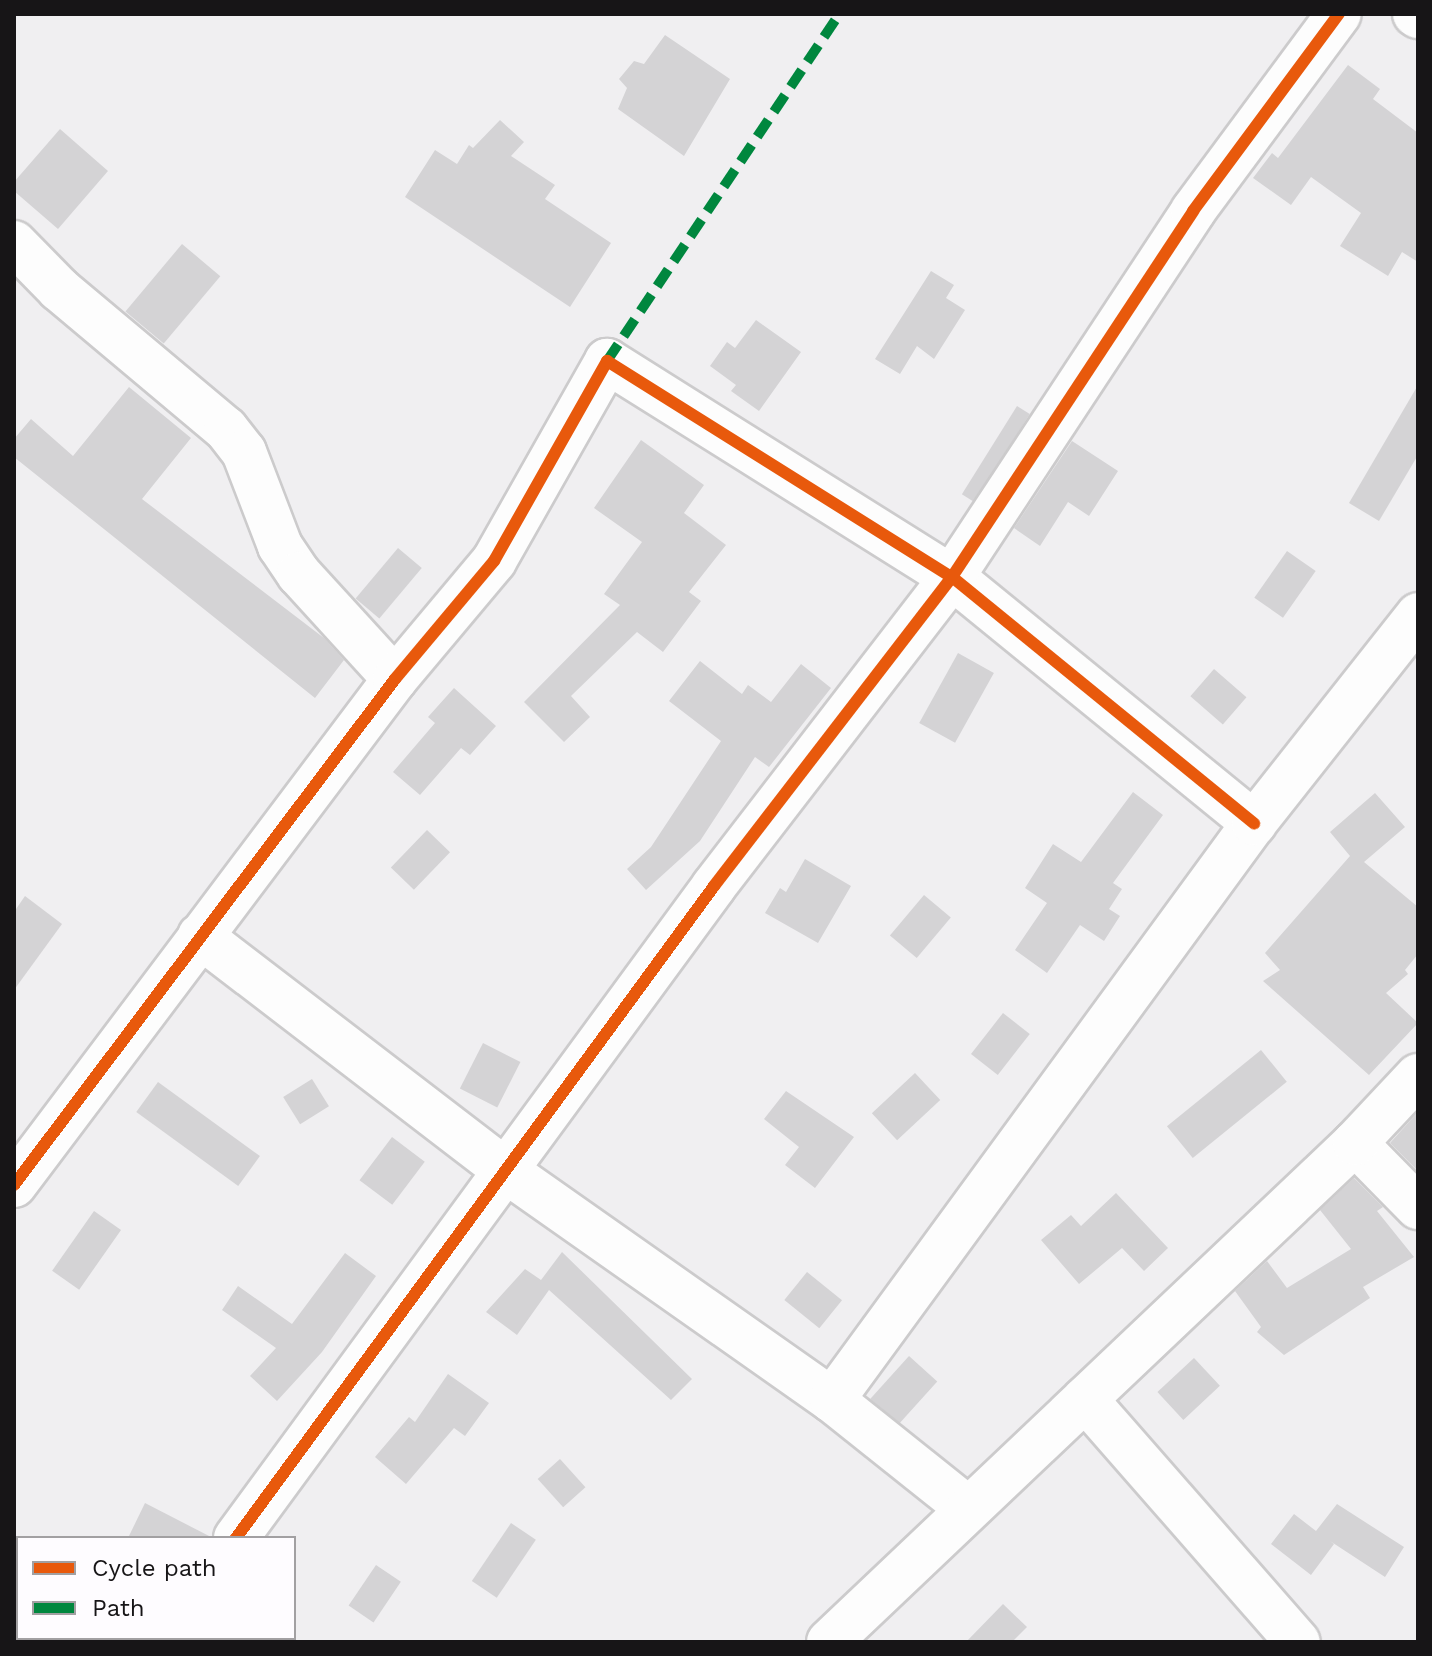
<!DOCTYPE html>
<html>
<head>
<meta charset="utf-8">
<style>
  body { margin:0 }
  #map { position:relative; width:1432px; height:1656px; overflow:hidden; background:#f0eff1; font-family:"Work Sans",sans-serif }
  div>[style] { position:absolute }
  .building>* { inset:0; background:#d4d3d5; transform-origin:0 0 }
  .roads { filter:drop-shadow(2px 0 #cccbcc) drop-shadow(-2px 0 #cccbcc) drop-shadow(0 2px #cccbcc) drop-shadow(0 -2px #cccbcc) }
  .minor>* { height:44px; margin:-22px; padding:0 22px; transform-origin:22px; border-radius:22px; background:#fdfdfd }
  .quiet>* { height:10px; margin-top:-5px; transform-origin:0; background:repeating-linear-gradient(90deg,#00873e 0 20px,transparent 0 30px) }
  .cycleway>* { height:12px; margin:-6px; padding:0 6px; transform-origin:6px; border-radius:6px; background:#e8590c }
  span { translate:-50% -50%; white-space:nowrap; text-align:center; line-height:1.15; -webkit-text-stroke:6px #fefcff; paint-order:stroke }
  .frame { position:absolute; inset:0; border:16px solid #171517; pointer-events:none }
  .legend { position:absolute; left:16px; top:1536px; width:280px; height:104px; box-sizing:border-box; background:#fefcff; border:2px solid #a2a0a2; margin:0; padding:10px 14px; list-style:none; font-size:24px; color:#171517 }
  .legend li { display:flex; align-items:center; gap:16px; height:40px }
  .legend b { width:40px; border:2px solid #a2a0a2 }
</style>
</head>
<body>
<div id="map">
  <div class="building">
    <div style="clip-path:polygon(665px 35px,730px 79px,684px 156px,618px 109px,627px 88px,619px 79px,634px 61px,644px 64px)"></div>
    <div style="clip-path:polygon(1348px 65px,1380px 89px,1373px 99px,1418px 133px,1418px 262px,1402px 252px,1388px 276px,1340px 246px,1361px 213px,1311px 177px,1291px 205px,1253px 178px,1272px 153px,1278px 158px)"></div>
    <div style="clip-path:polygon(500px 120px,524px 142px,511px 156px,555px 185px,545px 199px,611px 243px,570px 307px,405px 197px,435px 150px,457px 164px,469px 145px,473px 148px)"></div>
    <div style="clip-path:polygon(60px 129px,108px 171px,58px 229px,14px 191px,14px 182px)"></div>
    <div style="left:182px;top:244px;width:50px;height:88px;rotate:40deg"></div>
    <div style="clip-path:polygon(931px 271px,954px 285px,946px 298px,965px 310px,934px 359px,917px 346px,900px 374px,875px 359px)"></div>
    <div style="clip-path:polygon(756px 320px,801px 352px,759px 411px,731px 391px,736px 385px,710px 366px,727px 342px,735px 348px)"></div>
    <div style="clip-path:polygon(1418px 385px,1418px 455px,1379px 521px,1349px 503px)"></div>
    <div style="clip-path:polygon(129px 387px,191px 438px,142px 499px,324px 638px,344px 660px,315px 698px,14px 457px,14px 439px,31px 419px,73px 456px)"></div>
    <div style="left:1017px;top:406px;width:15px;height:104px;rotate:32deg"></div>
    <div style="clip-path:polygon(641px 440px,704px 485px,684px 513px,726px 545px,689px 592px,701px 601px,663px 652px,637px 632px,571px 696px,590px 717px,564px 742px,524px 702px,620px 605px,604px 594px,642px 542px,594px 508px)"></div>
    <div style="clip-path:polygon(1072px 441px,1118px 471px,1089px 516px,1068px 502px,1040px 546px,1014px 528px)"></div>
    <div style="left:398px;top:548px;width:31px;height:66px;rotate:40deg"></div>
    <div style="left:1287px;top:551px;width:35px;height:57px;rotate:35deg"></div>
    <div style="left:958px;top:653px;width:41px;height:80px;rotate:29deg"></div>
    <div style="clip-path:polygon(700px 661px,742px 694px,748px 685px,771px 702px,801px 664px,831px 688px,769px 767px,755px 757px,700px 841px,646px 890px,627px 869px,651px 847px,721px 741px,669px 701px)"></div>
    <div style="left:1214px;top:669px;width:43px;height:36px;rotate:41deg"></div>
    <div style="clip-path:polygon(454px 688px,496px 726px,470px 755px,461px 748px,420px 795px,393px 772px,435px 723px,428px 717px)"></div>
    <div style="clip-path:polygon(1133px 792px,1163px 815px,1113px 883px,1122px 889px,1109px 909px,1120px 916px,1104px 941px,1080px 925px,1047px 973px,1015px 950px,1047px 903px,1025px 888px,1053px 844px,1081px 862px)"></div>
    <div style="clip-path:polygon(1375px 793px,1405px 827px,1364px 862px,1418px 907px,1418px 954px,1405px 970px,1408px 974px,1386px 993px,1418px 1023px,1369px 1075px,1263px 981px,1280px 970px,1265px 953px,1350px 856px,1330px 832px)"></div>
    <div style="left:427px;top:830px;width:32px;height:52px;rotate:44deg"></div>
    <div style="clip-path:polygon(805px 859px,851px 886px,818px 943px,765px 913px,780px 888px,786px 892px)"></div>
    <div style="left:924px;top:895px;width:35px;height:53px;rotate:40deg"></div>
    <div style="clip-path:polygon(25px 896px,62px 924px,14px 990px,14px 912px)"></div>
    <div style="left:1003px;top:1013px;width:34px;height:52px;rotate:38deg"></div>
    <div style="left:483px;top:1043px;width:42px;height:51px;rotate:27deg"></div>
    <div style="left:1261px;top:1050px;width:41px;height:121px;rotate:51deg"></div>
    <div style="left:915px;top:1073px;width:37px;height:59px;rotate:47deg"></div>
    <div style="left:312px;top:1079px;width:32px;height:34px;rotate:58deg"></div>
    <div style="left:158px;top:1082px;width:126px;height:37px;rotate:36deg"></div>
    <div style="clip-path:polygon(786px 1091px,854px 1137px,815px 1188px,785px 1165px,799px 1147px,764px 1119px)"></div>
    <div style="clip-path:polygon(1418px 1112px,1418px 1171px,1390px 1143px)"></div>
    <div style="left:392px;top:1137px;width:41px;height:54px;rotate:37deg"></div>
    <div style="clip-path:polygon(1354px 1178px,1383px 1207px,1377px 1211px,1414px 1257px,1363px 1287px,1370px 1298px,1284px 1355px,1257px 1332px,1261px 1327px,1235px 1291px,1267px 1261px,1287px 1288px,1351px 1249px,1320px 1210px)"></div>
    <div style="clip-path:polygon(1116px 1193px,1168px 1248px,1144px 1271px,1122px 1248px,1079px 1284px,1041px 1240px,1071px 1215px,1081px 1226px)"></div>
    <div style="left:94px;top:1211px;width:33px;height:73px;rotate:35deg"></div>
    <div style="clip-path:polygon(562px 1252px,692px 1379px,671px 1400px,549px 1290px,517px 1335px,486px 1312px,525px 1269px,541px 1280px)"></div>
    <div style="clip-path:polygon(345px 1253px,376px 1276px,322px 1352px,277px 1401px,250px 1376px,276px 1348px,222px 1310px,238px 1286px,292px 1324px)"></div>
    <div style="left:807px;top:1272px;width:45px;height:36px;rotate:39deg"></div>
    <div style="left:909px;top:1356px;width:38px;height:58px;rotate:42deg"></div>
    <div style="left:1194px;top:1358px;width:38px;height:50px;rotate:47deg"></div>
    <div style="clip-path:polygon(448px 1374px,489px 1403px,465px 1436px,454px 1428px,406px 1484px,375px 1457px,409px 1417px,415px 1422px)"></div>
    <div style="left:560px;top:1459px;width:38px;height:30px;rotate:48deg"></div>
    <div style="clip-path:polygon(145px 1503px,211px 1537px,211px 1538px,128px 1538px)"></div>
    <div style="clip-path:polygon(1337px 1504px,1404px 1547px,1385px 1577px,1330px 1541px,1334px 1544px,1311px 1575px,1271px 1544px,1294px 1514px,1316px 1531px)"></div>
    <div style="left:511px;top:1523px;width:30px;height:70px;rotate:34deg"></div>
    <div style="left:376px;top:1565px;width:30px;height:49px;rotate:34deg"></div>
    <div style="clip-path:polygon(1003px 1604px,1027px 1627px,1012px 1642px,966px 1642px)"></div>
  </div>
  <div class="roads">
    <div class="minor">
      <div style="left:1415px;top:14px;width:4px;rotate:34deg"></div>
      <div style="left:14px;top:243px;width:64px;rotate:45.6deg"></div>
      <div style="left:59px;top:289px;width:218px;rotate:40deg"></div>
      <div style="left:226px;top:429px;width:29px;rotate:52deg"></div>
      <div style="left:244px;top:452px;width:101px;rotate:69deg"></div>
      <div style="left:280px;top:546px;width:34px;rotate:56deg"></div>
      <div style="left:299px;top:574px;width:142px;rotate:47.6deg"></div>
      <div style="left:200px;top:936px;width:389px;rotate:37.5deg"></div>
      <div style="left:509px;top:1173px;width:395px;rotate:35.1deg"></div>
      <div style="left:832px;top:1400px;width:171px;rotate:38.6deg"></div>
      <div style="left:1355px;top:1143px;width:90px;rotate:45.5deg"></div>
      <div style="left:14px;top:1185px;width:633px;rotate:-53.02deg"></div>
      <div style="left:395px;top:679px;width:154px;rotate:-50deg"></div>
      <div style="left:494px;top:561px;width:230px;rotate:-60.5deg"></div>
      <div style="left:607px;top:361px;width:407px;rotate:32.1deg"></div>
      <div style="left:952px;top:577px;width:390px;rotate:39.2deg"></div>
      <div style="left:1085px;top:1399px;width:323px;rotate:48.8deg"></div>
      <div style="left:832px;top:1400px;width:715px;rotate:-53.82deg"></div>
      <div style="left:1254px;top:823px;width:265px;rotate:-51.7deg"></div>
      <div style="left:236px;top:1538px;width:808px;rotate:-53.75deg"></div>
      <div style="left:714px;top:886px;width:390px;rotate:-52.4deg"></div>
      <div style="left:952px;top:577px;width:438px;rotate:-56.6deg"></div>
      <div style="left:1193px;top:211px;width:245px;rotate:-53.5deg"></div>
      <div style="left:158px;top:1642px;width:5px;rotate:-53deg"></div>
      <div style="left:829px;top:1642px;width:725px;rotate:-43.49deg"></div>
      <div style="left:1355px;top:1143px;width:92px;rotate:-46.8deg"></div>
    </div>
  </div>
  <div class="quiet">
    <div style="left:607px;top:361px;width:417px;rotate:-56.2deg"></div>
  </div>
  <div class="cycleway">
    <div style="left:14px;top:1185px;width:633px;rotate:-53.02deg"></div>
    <div style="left:395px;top:679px;width:154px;rotate:-50deg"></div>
    <div style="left:494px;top:561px;width:230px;rotate:-60.5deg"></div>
    <div style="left:607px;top:361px;width:407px;rotate:32.1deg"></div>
    <div style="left:952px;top:577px;width:390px;rotate:39.2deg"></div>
    <div style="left:236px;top:1538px;width:808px;rotate:-53.75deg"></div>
    <div style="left:714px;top:886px;width:390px;rotate:-52.4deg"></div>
    <div style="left:952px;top:577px;width:438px;rotate:-56.6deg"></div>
    <div style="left:1193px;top:211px;width:245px;rotate:-53.5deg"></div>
  </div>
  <div class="frame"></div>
  <ul class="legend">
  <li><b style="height:10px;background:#e8590c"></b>Cycle path</li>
  <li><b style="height:10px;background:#00873e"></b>Path</li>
  </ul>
</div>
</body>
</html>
